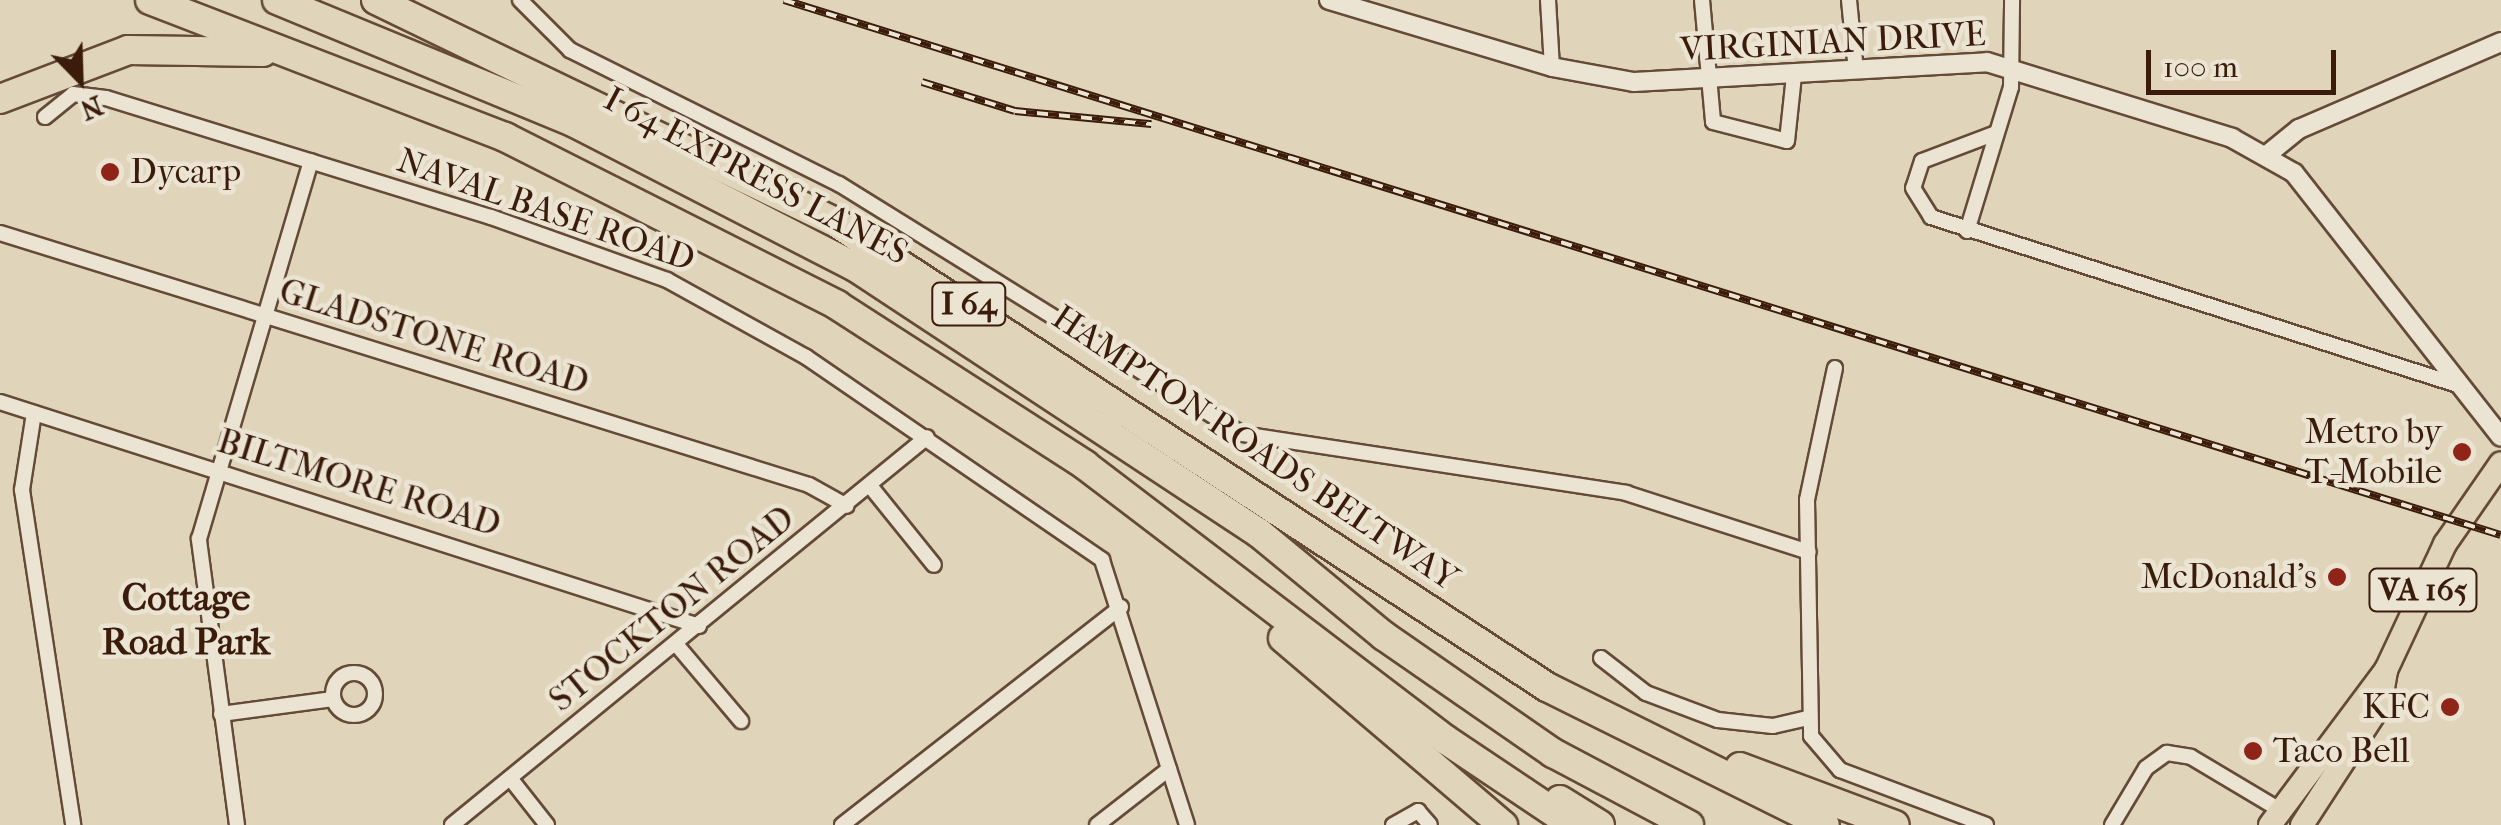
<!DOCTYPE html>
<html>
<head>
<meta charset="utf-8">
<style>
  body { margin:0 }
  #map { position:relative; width:2501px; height:825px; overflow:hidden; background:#e0d5bb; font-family:"IM FELL French Canon",serif }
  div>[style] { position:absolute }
  .roads { filter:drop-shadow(2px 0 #644a37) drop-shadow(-2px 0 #644a37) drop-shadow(0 2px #644a37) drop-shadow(0 -2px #644a37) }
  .minor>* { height:14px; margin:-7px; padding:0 7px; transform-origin:7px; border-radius:7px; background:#ebe4d3 }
  .minor>.ring { margin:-7px; padding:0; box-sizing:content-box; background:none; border:14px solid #ebe4d3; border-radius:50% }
  .tertiary>* { height:18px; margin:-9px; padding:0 9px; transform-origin:9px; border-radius:9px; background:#ebe4d3 }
  .primary>* { height:22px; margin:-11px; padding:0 11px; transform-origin:11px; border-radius:11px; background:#e0d5bb }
  .motorway>* { height:28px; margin:-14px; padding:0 14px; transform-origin:14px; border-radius:14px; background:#e0d5bb }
  .rail>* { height:8px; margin-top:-4px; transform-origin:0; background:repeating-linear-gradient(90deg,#ebe4d3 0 11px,#3b1c0b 0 22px); box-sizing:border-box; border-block:2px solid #3b1c0b }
  .dots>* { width:28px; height:28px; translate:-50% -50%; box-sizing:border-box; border:5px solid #ebe4d3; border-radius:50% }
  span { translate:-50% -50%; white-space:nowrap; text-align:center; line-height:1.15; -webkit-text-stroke:9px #ebe4d3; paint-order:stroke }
  .shield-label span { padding:2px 8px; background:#ebe4d3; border:2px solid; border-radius:8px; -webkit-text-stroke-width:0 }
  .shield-label { font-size:32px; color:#3b1c0b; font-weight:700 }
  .street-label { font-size:35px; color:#3b1c0b }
  .poi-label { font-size:35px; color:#3b1c0b }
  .left { translate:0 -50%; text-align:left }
  .right { translate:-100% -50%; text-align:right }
  .neighbourhood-label { font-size:38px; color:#3b1c0b; font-weight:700 }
  .north { position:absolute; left:30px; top:30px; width:100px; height:100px; -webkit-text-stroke:8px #ebe4d3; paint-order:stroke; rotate:157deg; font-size:28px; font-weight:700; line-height:40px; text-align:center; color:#3b1c0b }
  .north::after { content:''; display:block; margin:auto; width:35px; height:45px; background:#3b1c0b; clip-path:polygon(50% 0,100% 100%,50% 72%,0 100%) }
  .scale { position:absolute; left:2146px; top:50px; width:190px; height:45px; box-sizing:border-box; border:5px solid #3b1c0b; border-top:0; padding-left:12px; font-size:30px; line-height:35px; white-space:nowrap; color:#3b1c0b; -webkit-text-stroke:8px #ebe4d3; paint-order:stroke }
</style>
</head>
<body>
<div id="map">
  <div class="roads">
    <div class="minor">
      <div style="left:520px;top:0;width:71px;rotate:45deg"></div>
      <div style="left:570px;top:50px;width:301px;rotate:26.5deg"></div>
      <div style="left:839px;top:184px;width:474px;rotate:31.8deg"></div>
      <div style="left:1242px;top:434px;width:389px;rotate:8.7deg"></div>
      <div style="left:1626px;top:493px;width:192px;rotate:17.9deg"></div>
      <div style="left:1548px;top:0;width:67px;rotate:86.6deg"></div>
      <div style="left:1702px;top:0;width:122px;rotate:84.8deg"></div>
      <div style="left:1713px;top:122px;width:76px;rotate:14.4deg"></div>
      <div style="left:1787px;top:141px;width:66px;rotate:-83.9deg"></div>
      <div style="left:1849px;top:0;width:71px;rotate:84.4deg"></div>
      <div style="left:45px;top:117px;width:36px;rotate:-39deg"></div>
      <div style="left:73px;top:94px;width:33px;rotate:7deg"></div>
      <div style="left:106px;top:98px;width:403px;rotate:17.2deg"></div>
      <div style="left:491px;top:217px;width:187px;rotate:19.7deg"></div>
      <div style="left:667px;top:280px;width:159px;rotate:29deg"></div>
      <div style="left:806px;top:357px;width:359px;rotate:34.4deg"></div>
      <div style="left:1102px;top:560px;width:278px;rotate:72.2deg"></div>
      <div style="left:1996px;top:133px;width:79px;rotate:159.3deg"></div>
      <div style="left:1922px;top:161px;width:28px;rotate:108deg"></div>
      <div style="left:1913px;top:188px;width:34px;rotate:58deg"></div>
      <div style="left:1931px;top:217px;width:556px;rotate:17.69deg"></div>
      <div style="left:1967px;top:231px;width:151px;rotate:-73deg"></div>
      <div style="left:2011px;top:87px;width:87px;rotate:-89.3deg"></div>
      <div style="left:0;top:233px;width:847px;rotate:17.3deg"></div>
      <div style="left:809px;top:485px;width:43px;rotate:28.9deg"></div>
      <div style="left:1835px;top:368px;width:135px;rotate:102deg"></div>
      <div style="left:1807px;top:500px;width:236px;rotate:89deg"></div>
      <div style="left:1811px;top:736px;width:45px;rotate:49.5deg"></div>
      <div style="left:1840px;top:770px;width:156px;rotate:20.6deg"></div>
      <div style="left:0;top:402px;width:734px;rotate:17.77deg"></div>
      <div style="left:34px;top:413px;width:78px;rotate:98.9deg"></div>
      <div style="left:22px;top:490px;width:339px;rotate:81.3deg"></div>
      <div style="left:871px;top:487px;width:100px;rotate:51.1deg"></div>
      <div style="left:676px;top:644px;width:101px;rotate:49.8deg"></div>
      <div style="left:1601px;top:658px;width:57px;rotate:37.9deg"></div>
      <div style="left:1646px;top:693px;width:77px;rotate:20.6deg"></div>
      <div style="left:1718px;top:720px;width:55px;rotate:6.2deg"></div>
      <div style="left:1773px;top:726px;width:35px;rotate:-13deg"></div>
      <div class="ring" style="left:333px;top:673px;width:28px;height:28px"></div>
      <div style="left:221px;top:714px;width:113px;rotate:-7.6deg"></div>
      <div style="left:510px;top:778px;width:60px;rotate:51.8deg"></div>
      <div style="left:237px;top:825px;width:289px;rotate:-97.6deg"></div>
      <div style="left:199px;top:539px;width:394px;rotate:-73.5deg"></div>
      <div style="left:452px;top:825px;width:613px;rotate:-39.24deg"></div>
      <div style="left:842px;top:825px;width:354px;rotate:-38deg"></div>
      <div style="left:1097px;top:825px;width:91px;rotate:-37.9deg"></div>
      <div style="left:1393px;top:825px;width:29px;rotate:-29deg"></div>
      <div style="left:1418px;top:811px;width:18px;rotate:49deg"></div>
      <div style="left:2112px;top:825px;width:66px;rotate:-59.2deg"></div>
      <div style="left:2146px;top:768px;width:26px;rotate:-36deg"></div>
      <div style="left:2167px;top:753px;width:24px;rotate:9deg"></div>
      <div style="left:2191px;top:757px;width:104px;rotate:30.8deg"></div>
    </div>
    <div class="tertiary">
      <div style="left:1329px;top:0;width:233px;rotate:16.7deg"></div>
      <div style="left:1552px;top:67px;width:83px;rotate:10.4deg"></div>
      <div style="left:1634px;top:82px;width:354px;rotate:-3.2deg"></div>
      <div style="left:1987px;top:62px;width:257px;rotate:17.2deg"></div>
      <div style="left:2232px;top:138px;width:71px;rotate:29.4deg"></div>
      <div style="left:2294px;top:173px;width:335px;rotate:51.9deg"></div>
      <div style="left:2268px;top:154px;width:40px;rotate:-39deg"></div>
      <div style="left:2299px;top:129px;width:220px;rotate:-23.3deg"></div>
    </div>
    <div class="primary">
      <div style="left:2270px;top:825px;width:194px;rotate:-53.2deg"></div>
      <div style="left:2302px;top:825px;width:143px;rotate:-57deg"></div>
      <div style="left:2380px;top:705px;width:36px;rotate:-80deg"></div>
      <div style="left:2386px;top:670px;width:139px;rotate:-64.9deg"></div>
      <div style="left:2445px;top:544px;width:98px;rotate:-55.3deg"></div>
    </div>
    <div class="motorway">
      <div style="left:150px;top:0;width:381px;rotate:21.1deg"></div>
      <div style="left:505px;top:137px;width:372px;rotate:26.8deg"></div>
      <div style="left:837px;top:305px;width:295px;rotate:32.8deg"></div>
      <div style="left:1085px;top:465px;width:454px;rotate:37.3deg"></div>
      <div style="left:1446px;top:740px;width:153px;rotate:33.8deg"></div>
      <div style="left:277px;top:0;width:320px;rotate:22.4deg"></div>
      <div style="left:573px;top:122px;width:319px;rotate:27.2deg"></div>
      <div style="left:857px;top:268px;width:481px;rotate:33.4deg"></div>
      <div style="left:1259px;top:533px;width:162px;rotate:39.5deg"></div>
      <div style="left:1384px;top:636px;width:206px;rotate:34.7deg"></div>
      <div style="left:1553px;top:753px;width:154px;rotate:27.9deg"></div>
      <div style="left:376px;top:0;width:510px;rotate:25.81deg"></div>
      <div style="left:835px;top:222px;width:850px;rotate:33.15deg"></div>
      <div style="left:1547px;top:687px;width:310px;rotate:26.4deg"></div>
      <div style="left:0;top:99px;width:137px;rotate:-20.9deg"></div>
      <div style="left:128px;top:50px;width:135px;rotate:0.8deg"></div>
      <div style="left:1283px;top:638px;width:289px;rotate:40.4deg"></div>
      <div style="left:1740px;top:767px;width:165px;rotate:20.5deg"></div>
      <div style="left:1560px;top:800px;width:47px;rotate:32deg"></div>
    </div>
  </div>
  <div class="rail">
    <div style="left:784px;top:0;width:1798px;rotate:17.31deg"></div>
    <div style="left:922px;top:82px;width:97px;rotate:17.3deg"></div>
    <div style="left:1015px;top:111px;width:137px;rotate:5.5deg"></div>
  </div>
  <div class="dots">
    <div style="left:110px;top:172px;background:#8f2418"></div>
    <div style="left:2462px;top:452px;background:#8f2418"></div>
    <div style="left:2337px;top:577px;background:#8f2418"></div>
    <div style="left:2450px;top:707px;background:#8f2418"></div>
    <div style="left:2253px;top:751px;background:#8f2418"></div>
  </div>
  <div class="shield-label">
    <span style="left:969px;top:304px">I 64</span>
    <span style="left:2423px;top:590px">VA 165</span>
  </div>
  <div class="street-label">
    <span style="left:1833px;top:42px;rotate:-3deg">VIRGINIAN DRIVE</span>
    <span style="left:756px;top:176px;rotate:28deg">I 64 EXPRESS LANES</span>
    <span style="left:546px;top:210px;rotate:19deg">NAVAL BASE ROAD</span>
    <span style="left:434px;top:337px;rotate:17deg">GLADSTONE ROAD</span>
    <span style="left:1255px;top:448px;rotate:34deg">HAMPTON ROADS BELTWAY</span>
    <span style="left:359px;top:483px;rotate:17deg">BILTMORE ROAD</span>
    <span style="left:672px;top:609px;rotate:-39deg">STOCKTON ROAD</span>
  </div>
  <div class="poi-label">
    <span class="left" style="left:130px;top:172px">Dycarp</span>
    <span class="right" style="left:2442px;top:452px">Metro by<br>T-Mobile</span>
    <span class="right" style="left:2317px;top:577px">McDonald's</span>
    <span class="right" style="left:2430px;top:707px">KFC</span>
    <span class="left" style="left:2273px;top:751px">Taco Bell</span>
  </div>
  <div class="neighbourhood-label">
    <span style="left:186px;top:620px">Cottage<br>Road Park</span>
  </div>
  <div class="north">N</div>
  <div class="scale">100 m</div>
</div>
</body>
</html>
